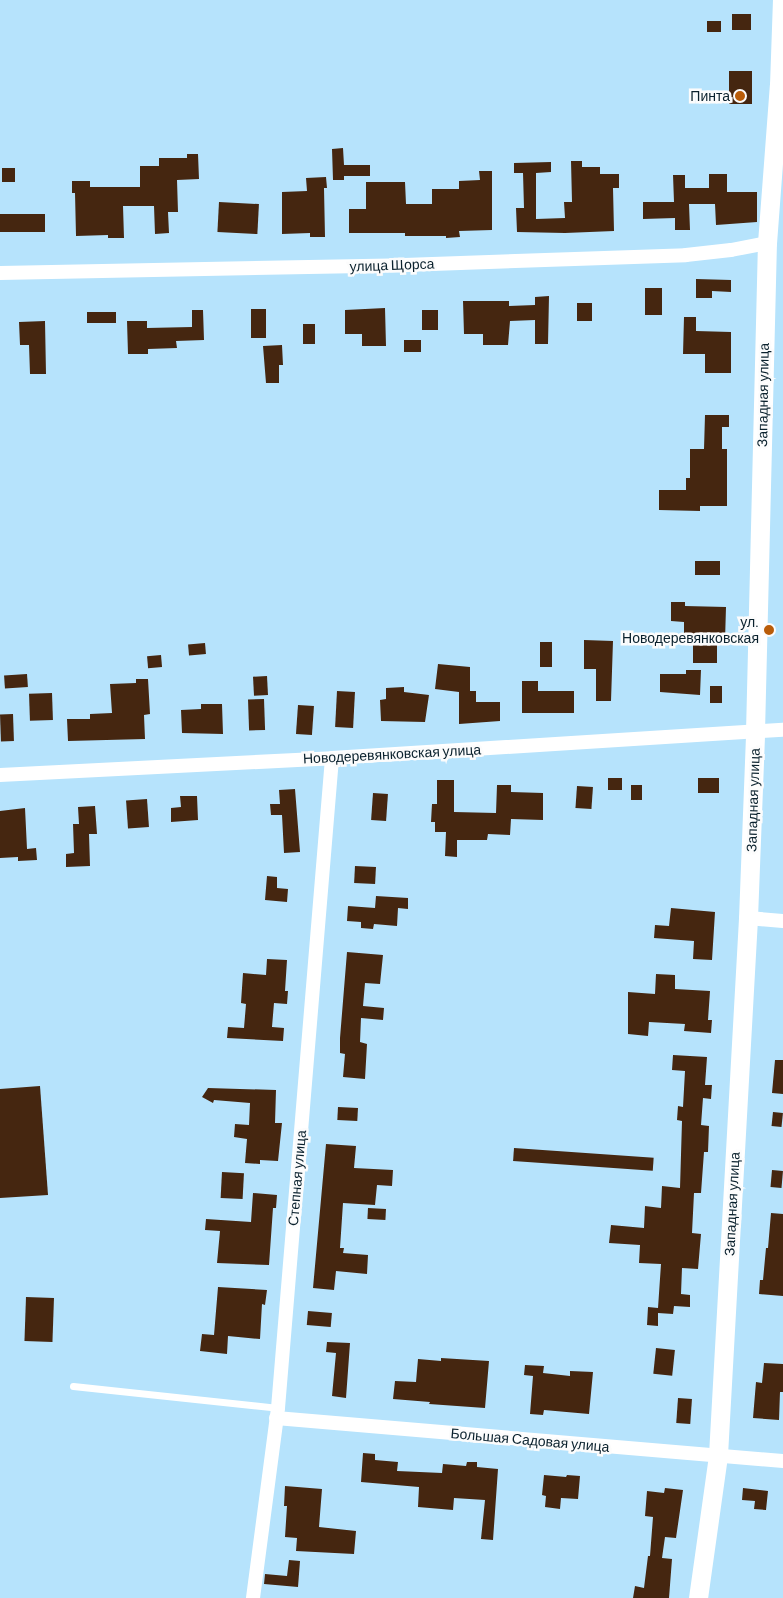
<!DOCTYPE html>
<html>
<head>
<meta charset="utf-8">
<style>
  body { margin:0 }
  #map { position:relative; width:783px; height:1598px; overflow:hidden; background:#b6e3fc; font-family:Barlow,sans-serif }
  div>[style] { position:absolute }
  .building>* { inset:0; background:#452610; transform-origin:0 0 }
  .service>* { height:7px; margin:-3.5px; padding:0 3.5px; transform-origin:3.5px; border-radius:3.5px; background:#fff }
  .minor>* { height:14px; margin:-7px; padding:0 7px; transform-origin:7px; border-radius:7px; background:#fff }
  .secondary>* { height:19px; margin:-9.5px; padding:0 9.5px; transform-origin:9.5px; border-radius:9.5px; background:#fff }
  .dots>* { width:14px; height:14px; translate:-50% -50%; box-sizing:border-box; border:2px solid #fcfcfc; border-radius:50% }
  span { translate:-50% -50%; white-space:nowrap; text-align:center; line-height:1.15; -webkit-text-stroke:5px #fcfcfc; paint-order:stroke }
  .poi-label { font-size:14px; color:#0a212d }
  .right { translate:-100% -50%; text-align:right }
  .street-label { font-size:14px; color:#0a212d }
</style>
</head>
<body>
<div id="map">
  <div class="building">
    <div style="left:732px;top:14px;width:19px;height:16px"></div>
    <div style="left:707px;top:21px;width:14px;height:11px"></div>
    <div style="left:729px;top:71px;width:23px;height:33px"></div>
    <div style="clip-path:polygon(343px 148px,344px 165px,370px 165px,370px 176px,344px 176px,344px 180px,333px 180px,332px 149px)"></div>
    <div style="clip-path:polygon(187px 154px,198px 154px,199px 179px,177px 180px,178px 212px,168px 212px,169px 233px,155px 234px,154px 206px,123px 206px,124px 238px,108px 238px,108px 235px,76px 236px,75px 193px,72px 193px,72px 181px,90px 181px,90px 187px,140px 187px,140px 166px,159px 166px,159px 158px,187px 158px)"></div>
    <div style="clip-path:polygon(571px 161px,582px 161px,582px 167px,600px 167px,600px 174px,619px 174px,619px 188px,613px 188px,614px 231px,565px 233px,517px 232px,516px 208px,524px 208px,523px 173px,514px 173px,514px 163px,551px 162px,551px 172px,536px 173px,536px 219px,565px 218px,564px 202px,572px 202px)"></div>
    <div style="left:2px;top:168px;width:13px;height:14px"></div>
    <div style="clip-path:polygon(479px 171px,492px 171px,492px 230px,459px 231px,460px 237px,446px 238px,446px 236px,405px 236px,405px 233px,349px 233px,349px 209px,366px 209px,366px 182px,405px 182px,406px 204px,432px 204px,432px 189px,459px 189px,459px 181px,480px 180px)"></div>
    <div style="clip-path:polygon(709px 174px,727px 174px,727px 192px,757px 192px,757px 222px,716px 225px,715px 204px,689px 204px,690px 230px,675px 230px,675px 218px,643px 219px,643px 202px,674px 202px,673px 175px,685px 175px,685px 188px,709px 188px)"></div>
    <div style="clip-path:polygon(326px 177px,327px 188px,324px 188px,325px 237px,310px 237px,310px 233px,282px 234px,282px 192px,307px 191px,306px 178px)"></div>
    <div style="left:219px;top:202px;width:40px;height:30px;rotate:3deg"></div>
    <div style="left:45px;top:214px;width:18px;height:45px;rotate:90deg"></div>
    <div style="clip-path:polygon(696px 279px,731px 280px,731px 292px,712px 291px,712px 298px,696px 298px)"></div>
    <div style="left:645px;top:288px;width:17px;height:27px"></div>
    <div style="clip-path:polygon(549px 296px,548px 344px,535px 344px,535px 320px,510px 321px,508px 345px,483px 345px,483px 334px,464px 334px,463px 301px,509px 301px,509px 306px,535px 305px,535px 297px)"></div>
    <div style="left:577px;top:303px;width:15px;height:18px"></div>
    <div style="clip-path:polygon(385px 308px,386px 346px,362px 346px,362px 334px,345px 334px,345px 310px)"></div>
    <div style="left:251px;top:309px;width:15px;height:29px"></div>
    <div style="clip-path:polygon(192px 310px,203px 310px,204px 340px,176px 341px,177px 348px,148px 349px,148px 354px,128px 354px,127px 321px,147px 321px,147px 328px,192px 327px)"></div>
    <div style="left:438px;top:310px;width:20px;height:16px;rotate:90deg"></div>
    <div style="left:87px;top:312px;width:29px;height:11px"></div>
    <div style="clip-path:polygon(684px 317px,696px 317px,696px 331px,731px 332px,731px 373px,705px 373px,705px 354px,683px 354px)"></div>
    <div style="clip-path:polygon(45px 321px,46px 374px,30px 374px,29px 345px,20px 345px,19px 322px)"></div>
    <div style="left:303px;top:324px;width:12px;height:20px"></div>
    <div style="left:404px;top:340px;width:17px;height:12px"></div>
    <div style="clip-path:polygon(282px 345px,283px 365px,279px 365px,279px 383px,266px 383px,263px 346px)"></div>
    <div style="clip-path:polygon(705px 415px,729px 415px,729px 427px,722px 427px,722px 449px,727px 449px,727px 506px,700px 506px,700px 511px,659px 510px,659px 490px,686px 490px,686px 478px,690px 478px,690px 449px,704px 449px)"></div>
    <div style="left:695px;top:561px;width:25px;height:14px"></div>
    <div style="clip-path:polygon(671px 602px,685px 602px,685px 606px,726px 607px,725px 641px,717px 641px,717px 663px,693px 663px,693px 640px,684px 640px,684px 622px,671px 621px)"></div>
    <div style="clip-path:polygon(584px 640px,613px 641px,611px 701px,596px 701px,596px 669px,584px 669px)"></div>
    <div style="left:540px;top:642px;width:12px;height:25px"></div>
    <div style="left:205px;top:643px;width:11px;height:17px;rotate:85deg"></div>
    <div style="left:161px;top:655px;width:12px;height:14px;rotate:85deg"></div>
    <div style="clip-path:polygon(438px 664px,470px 667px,470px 691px,476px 691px,476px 702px,500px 702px,500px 721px,459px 724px,459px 692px,435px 689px)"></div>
    <div style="clip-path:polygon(686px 670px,701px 670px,700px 695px,660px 692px,660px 674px,686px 674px)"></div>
    <div style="left:27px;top:674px;width:13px;height:23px;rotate:86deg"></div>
    <div style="left:267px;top:676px;width:19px;height:14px;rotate:87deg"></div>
    <div style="clip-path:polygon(136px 679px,148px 679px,150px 714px,144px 715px,145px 739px,68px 741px,67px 719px,90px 719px,90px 714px,112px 713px,110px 684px,136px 683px)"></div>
    <div style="clip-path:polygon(522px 681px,538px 681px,538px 691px,574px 691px,574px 713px,522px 713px)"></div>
    <div style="left:710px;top:686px;width:12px;height:17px"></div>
    <div style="clip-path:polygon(404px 687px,404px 692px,429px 695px,425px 722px,381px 721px,380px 700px,386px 699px,386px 688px)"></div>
    <div style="left:337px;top:691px;width:18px;height:36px;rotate:3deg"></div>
    <div style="left:52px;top:693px;width:27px;height:23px;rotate:88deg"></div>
    <div style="left:264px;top:699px;width:31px;height:16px;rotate:88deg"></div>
    <div style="clip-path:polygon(201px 704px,222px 704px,223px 734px,182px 733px,181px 710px,201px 709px)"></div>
    <div style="left:298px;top:705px;width:16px;height:29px;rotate:4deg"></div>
    <div style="left:13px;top:714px;width:27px;height:13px;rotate:88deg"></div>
    <div style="left:608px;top:778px;width:14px;height:12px"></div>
    <div style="left:698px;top:778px;width:21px;height:15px"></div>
    <div style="clip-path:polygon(437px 780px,454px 780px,454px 812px,496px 813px,497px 785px,511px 785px,511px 792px,543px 793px,543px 820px,511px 819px,510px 835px,488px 834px,487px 840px,457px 840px,457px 857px,445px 856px,446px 832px,435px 832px,435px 822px,431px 822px,432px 804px,437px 804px)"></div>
    <div style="left:631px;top:785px;width:11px;height:15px"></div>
    <div style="left:577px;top:786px;width:16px;height:22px;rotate:4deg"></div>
    <div style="clip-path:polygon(295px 789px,300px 852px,284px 853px,282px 815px,271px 815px,270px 804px,280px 804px,279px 790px)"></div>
    <div style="left:373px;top:793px;width:15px;height:27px;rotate:4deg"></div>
    <div style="clip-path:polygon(180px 796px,197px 796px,198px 820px,171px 822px,171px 808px,181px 807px)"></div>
    <div style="left:147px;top:799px;width:28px;height:21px;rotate:86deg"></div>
    <div style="clip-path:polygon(95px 806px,97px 834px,89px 834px,90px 866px,66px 867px,66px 854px,74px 853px,73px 824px,79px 824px,78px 807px)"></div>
    <div style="clip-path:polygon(25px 808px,27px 849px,36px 848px,37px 860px,18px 861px,18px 857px,0 858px,0 811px)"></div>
    <div style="left:355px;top:866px;width:21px;height:17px;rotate:3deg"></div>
    <div style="clip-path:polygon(267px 876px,277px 877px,277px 888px,288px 889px,287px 902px,265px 900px)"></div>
    <div style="clip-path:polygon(376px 896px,408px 898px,408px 909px,398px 908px,397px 926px,374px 924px,373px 929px,361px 928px,361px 922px,347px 921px,348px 906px,375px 908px)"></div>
    <div style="clip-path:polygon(671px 908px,715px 912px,712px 960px,693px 959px,694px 941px,654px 938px,655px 925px,669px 926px)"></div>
    <div style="clip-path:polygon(347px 952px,383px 955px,380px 984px,365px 983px,363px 1006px,384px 1008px,383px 1020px,361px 1018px,360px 1042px,367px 1044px,365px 1079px,343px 1077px,345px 1054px,340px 1053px,340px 1038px)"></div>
    <div style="clip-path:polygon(267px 959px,287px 960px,285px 991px,288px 991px,287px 1004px,274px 1003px,272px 1027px,284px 1028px,283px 1041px,227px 1038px,228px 1027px,244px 1028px,246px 1004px,241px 1003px,243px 973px,266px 975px)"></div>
    <div style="clip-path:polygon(656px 974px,675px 975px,675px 989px,710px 991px,708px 1020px,712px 1020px,711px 1033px,684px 1031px,685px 1024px,649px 1022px,648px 1036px,628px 1034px,628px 992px,655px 994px)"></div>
    <div style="clip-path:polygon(673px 1055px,707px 1057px,705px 1085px,712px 1085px,711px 1099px,703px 1098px,701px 1125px,709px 1126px,708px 1152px,704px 1152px,701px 1193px,694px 1193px,692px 1233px,701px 1234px,698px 1269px,682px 1268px,681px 1294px,690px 1295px,690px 1307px,674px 1306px,673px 1314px,658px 1313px,658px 1326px,647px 1325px,648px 1307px,658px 1308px,661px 1264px,639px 1263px,640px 1245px,609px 1243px,611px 1225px,644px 1228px,645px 1206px,661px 1208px,662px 1186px,680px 1188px,682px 1121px,677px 1120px,678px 1106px,683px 1107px,685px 1071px,672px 1070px)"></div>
    <div style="clip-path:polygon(775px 1060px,783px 1060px,783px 1094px,772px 1093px)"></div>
    <div style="clip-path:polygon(40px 1086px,48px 1195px,0 1198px,0 1089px)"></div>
    <div style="clip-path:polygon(208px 1088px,276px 1090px,275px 1123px,282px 1123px,278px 1161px,260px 1160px,260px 1164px,245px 1163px,247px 1139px,234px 1137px,235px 1124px,249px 1125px,250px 1103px,214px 1100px,213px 1103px,202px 1097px)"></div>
    <div style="left:338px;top:1107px;width:20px;height:13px;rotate:3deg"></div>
    <div style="left:773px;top:1112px;width:10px;height:14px;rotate:6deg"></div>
    <div style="clip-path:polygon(326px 1144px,356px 1146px,354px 1168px,393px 1170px,392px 1186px,377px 1185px,375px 1205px,343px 1203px,340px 1248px,344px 1248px,343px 1253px,368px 1255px,367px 1274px,336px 1271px,334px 1290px,313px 1288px)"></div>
    <div style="left:514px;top:1148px;width:140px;height:13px;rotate:4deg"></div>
    <div style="left:772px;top:1170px;width:11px;height:17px;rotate:5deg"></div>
    <div style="left:222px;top:1172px;width:22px;height:26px;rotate:3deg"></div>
    <div style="clip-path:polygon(253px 1193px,277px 1195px,276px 1208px,273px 1208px,269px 1265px,217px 1263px,220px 1231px,205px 1230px,206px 1219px,251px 1222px)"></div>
    <div style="left:368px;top:1208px;width:18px;height:11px;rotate:3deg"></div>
    <div style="clip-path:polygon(771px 1213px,783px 1214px,783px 1296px,759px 1294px,760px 1280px,763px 1280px,766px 1248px,768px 1248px)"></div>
    <div style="clip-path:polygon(218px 1287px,267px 1290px,265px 1305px,262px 1304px,260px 1339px,228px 1336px,227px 1354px,200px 1351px,202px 1334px,214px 1335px)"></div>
    <div style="left:26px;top:1297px;width:28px;height:44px;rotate:2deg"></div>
    <div style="left:308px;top:1311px;width:24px;height:14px;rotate:5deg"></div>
    <div style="clip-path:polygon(327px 1342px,350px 1343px,346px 1398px,332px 1396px,336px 1353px,326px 1352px)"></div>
    <div style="left:656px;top:1348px;width:19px;height:26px;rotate:6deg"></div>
    <div style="clip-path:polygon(441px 1358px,489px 1361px,485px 1408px,429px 1404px,430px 1402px,393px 1399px,395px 1381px,416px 1382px,418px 1359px,441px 1361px)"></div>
    <div style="clip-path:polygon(764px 1363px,783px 1364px,783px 1392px,780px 1392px,779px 1420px,753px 1418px,756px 1382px,762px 1383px)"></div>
    <div style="clip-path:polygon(525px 1365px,544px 1366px,543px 1373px,570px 1376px,570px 1371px,593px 1372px,589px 1414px,544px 1410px,543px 1415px,530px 1414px,533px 1376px,524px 1375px)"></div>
    <div style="left:678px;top:1398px;width:14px;height:25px;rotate:4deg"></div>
    <div style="clip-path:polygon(363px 1453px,375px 1454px,375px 1460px,398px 1462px,397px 1471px,442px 1473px,443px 1464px,466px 1466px,467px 1462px,477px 1462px,477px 1467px,498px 1469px,493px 1540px,481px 1539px,485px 1500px,454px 1498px,453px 1510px,418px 1507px,419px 1487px,361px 1482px)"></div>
    <div style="clip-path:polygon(544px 1475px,566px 1477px,567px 1475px,580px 1476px,578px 1499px,561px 1498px,560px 1509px,545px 1507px,546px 1496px,542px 1495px)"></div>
    <div style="clip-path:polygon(285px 1486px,322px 1489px,319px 1527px,356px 1531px,354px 1554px,296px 1551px,297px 1538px,285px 1537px,287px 1506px,284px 1506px)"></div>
    <div style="clip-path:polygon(665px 1488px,683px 1490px,676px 1538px,665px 1537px,662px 1558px,672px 1559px,669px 1598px,633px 1598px,635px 1586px,644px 1588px,648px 1556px,650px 1556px,653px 1517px,645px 1516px,647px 1491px,664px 1493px)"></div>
    <div style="clip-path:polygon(743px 1488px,768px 1491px,766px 1510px,754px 1509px,755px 1501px,742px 1500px)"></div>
    <div style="clip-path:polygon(289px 1560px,300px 1561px,298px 1587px,264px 1584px,265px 1574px,287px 1576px)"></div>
  </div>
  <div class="service">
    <div style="left:73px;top:1386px;width:206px;rotate:6.1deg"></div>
  </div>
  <div class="minor">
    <div style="left:0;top:273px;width:404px;rotate:-1.1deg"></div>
    <div style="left:404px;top:265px;width:282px;rotate:-2deg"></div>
    <div style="left:686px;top:255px;width:45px;rotate:-6.3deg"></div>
    <div style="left:731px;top:250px;width:37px;rotate:-11deg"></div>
    <div style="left:0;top:775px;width:332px;rotate:-2.9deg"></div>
    <div style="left:332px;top:758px;width:452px;rotate:-3.6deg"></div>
    <div style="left:748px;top:918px;width:35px;rotate:5deg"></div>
    <div style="left:276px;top:1418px;width:509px;rotate:4.85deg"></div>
    <div style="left:253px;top:1598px;width:192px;rotate:-82.5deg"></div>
    <div style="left:278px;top:1408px;width:652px;rotate:-85.25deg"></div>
  </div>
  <div class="secondary">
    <div style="left:698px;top:1598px;width:144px;rotate:-82deg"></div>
    <div style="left:718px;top:1455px;width:538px;rotate:-86.8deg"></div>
    <div style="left:748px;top:918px;width:186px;rotate:-87.8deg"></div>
    <div style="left:755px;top:732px;width:489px;rotate:-88.6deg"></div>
    <div style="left:767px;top:243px;width:158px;rotate:-85.7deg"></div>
    <div style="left:779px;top:85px;width:85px;rotate:-88deg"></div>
  </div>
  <div class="dots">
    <div style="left:740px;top:96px;background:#b95c09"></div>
    <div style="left:769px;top:630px;background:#b95c09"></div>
  </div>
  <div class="poi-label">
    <span class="right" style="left:730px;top:96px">Пинта</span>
    <span class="right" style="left:759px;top:630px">ул.<br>Новодеревянковская</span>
  </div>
  <div class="street-label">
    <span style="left:392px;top:265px;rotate:-2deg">улица Щорса</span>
    <span style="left:763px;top:395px;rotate:-89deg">Западная улица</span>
    <span style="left:392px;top:754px;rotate:-3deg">Новодеревянковская улица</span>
    <span style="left:753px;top:800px;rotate:-88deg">Западная улица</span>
    <span style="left:297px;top:1178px;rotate:-85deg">Степная улица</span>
    <span style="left:732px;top:1204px;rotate:-87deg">Западная улица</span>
    <span style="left:530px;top:1440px;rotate:5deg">Большая Садовая улица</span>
  </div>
</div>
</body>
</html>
